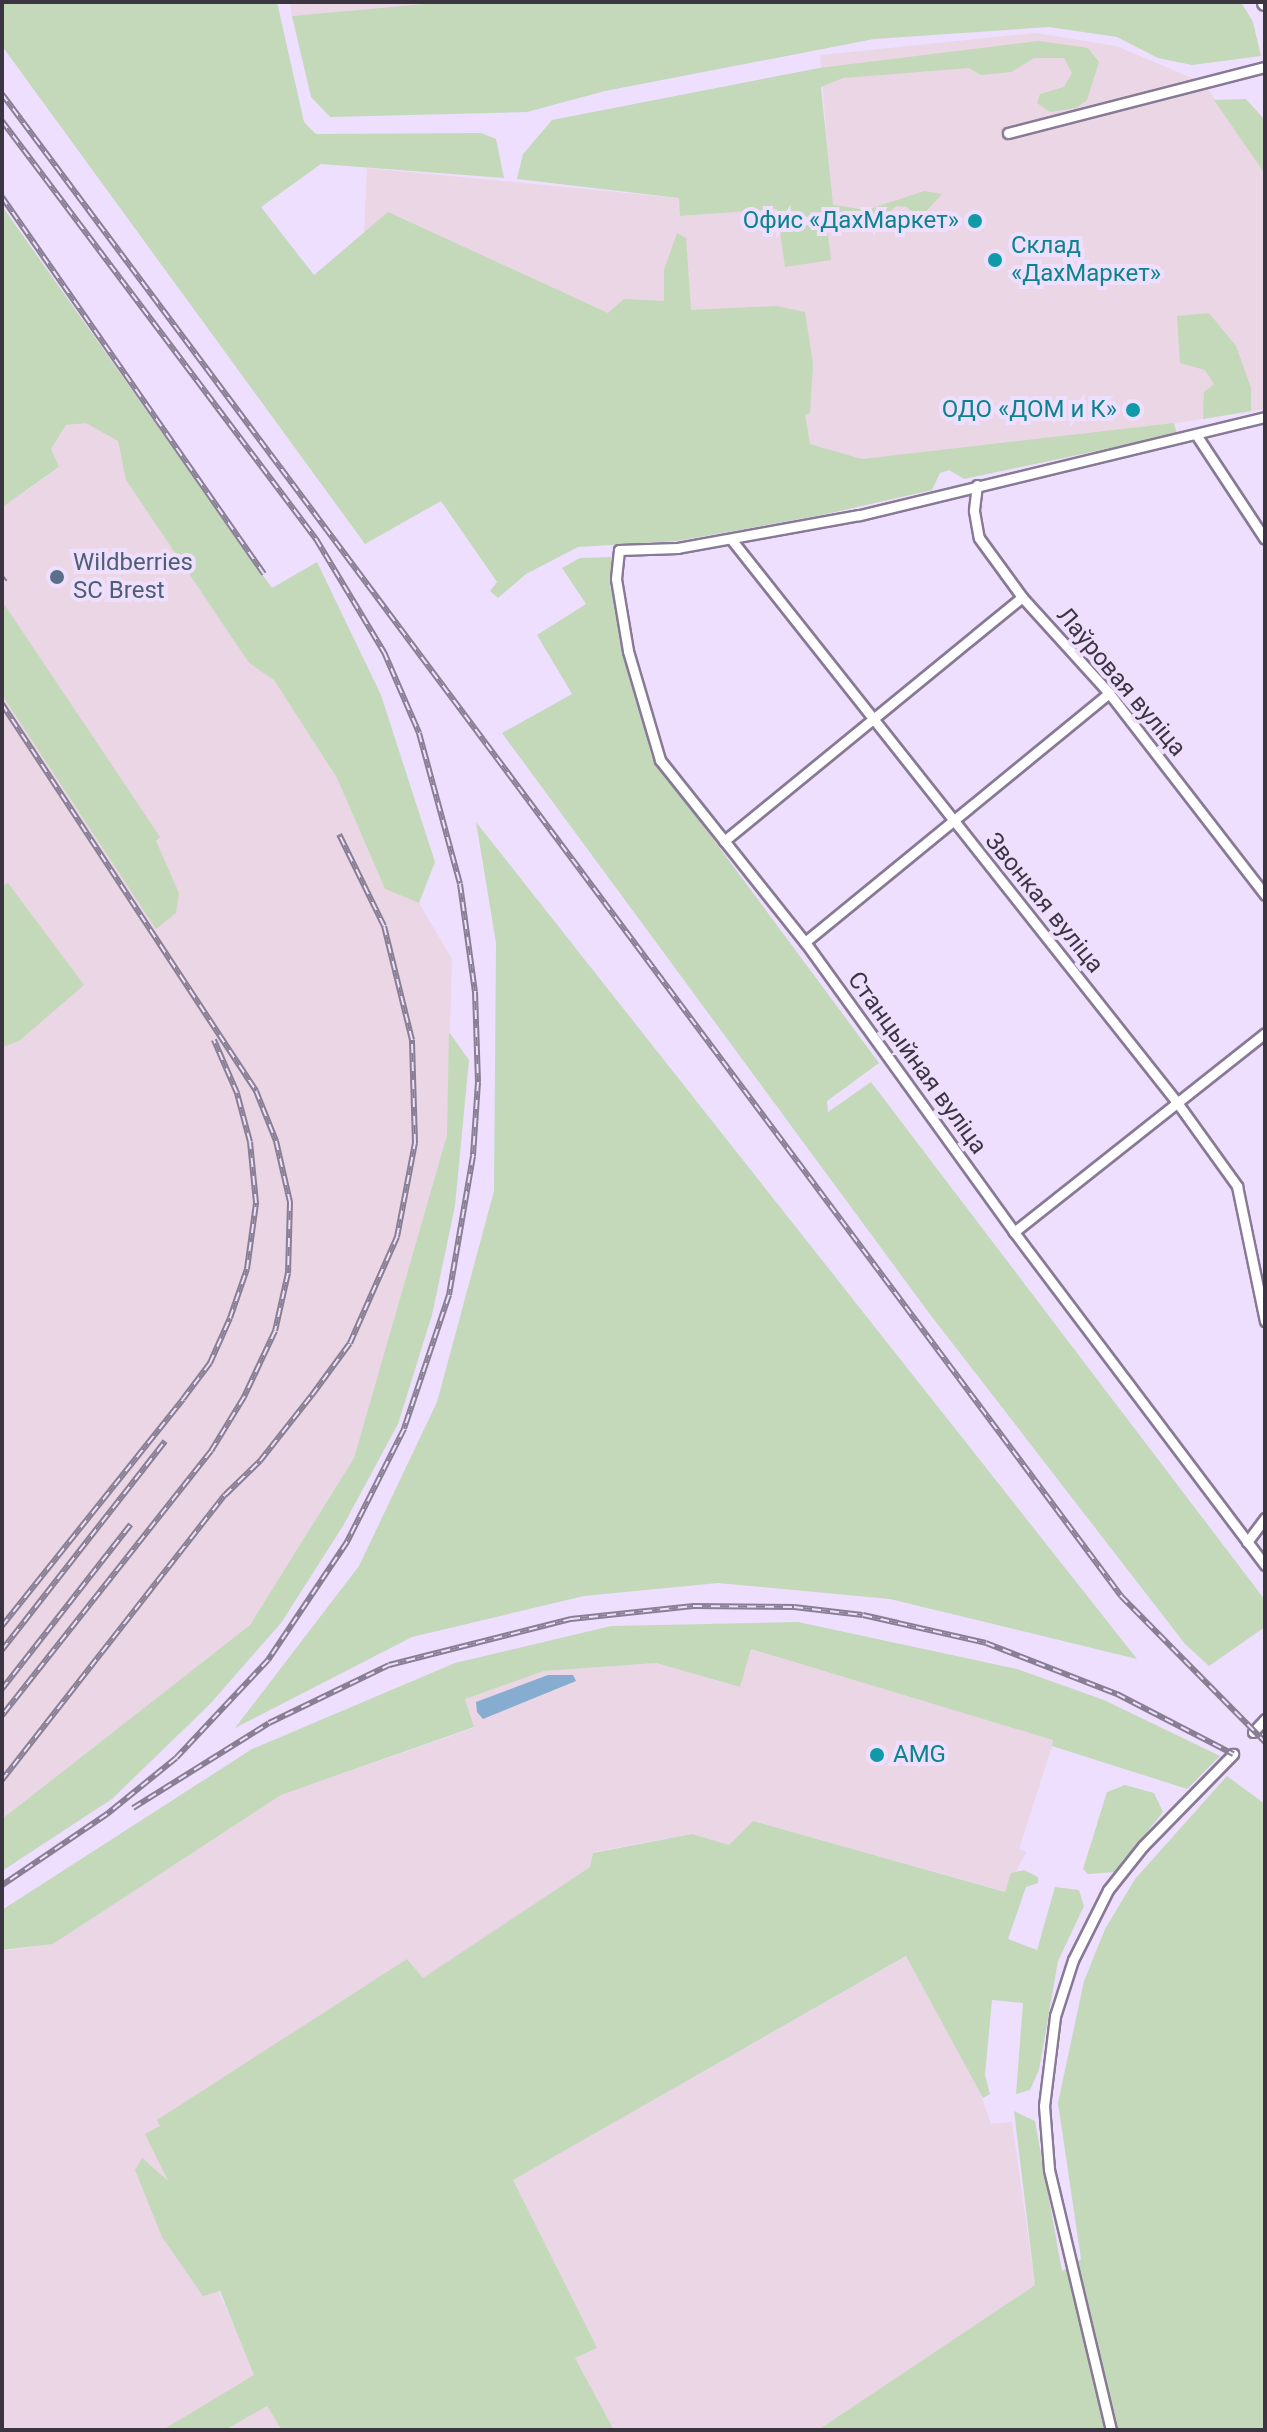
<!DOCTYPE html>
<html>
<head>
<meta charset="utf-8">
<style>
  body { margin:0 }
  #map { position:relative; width:1267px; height:2432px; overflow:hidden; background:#eedffe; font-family:Roboto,sans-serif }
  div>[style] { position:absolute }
  .industrial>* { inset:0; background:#ead6e4 }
  .green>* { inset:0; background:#c3d9b9 }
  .water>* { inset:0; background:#86acd0 }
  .roads { filter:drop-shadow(2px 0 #887a96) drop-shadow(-2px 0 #887a96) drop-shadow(0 2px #887a96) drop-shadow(0 -2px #887a96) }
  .minor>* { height:9px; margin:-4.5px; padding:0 4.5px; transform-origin:4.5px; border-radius:4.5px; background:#fff }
  .secondary>* { height:14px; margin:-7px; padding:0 7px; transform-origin:7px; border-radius:7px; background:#fff }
  .rail>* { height:6px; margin-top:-3px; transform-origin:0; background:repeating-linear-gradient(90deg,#eedffe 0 9px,#897f94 0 18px); box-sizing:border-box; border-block:2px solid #897f94 }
  .dots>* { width:22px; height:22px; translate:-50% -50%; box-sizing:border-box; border:4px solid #eedffe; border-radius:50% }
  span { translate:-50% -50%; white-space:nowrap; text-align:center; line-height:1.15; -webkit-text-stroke:8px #eedffe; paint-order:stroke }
  .culture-label { font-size:24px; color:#0d838f }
  .right { translate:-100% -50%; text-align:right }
  .left { translate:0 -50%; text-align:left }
  .service-label { font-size:24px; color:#4e5e75 }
  .street-label { font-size:24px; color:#3b3541 }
  .frame { position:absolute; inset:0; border:4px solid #3b3541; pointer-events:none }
</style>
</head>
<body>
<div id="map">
  <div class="industrial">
    <div style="clip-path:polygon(290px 2px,446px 2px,292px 16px)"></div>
    <div style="clip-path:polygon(1035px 33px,1116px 46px,1204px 83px,1265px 174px,1265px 409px,1121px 432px,862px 459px,810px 444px,364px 235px,367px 168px,679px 198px,681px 216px,832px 205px,820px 55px)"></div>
    <div style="clip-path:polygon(86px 422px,118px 441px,126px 480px,249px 663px,274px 680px,337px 778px,385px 889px,419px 903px,452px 959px,447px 1135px,354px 1458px,250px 1625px,2px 1819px,2px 533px,4px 506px,59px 468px,51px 449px,66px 425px)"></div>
    <div style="clip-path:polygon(751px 1649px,1054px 1740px,1019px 1849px,1026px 1852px,1006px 1892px,753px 1821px,729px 1845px,692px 1834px,593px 1852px,590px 1867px,423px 1979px,407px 1959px,158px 2120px,160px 2126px,146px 2134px,282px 2430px,2px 2430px,2px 1951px,53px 1944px,281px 1795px,474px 1728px,465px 1699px,544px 1671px,656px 1663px,739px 1687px)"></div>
    <div style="clip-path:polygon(907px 1956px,980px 2092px,991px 2124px,1012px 2122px,1035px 2285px,818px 2430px,614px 2430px,575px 2358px,596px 2348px,513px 2180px)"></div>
  </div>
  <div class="green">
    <div style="clip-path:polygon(2px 2px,277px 2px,304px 122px,316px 134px,481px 133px,496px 139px,504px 178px,321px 164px,261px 207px,314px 275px,388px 212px,608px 313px,624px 299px,664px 301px,664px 270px,677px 233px,686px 238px,691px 310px,776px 306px,805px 312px,813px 364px,810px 413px,805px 415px,810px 444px,862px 459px,1174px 423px,1177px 434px,964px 479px,949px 470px,940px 473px,932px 490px,822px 515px,677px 541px,578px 547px,526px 574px,498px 598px,490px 591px,497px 582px,441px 501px,365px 544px,2px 46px)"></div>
    <div style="clip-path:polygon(446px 2px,1241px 2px,1253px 22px,1261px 56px,1192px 65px,1158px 58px,1117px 37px,1049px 27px,874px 39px,605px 91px,527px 112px,330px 117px,311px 97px,292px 16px)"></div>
    <div style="clip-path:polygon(1039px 41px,1088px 48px,1099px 62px,1087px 100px,1076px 108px,1050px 112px,1037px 103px,1040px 94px,1064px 87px,1072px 73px,1064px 58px,1034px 58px,1011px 72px,981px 75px,969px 68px,843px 78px,821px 87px,833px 205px,867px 210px,924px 191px,942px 194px,919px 219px,907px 207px,896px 206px,886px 215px,881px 230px,860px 220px,837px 219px,827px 228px,831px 260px,785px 267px,777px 209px,680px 216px,679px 198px,517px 179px,523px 154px,552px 120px,819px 68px)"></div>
    <div style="clip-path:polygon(1246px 99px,1265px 120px,1265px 174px,1214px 100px)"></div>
    <div style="clip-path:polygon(2px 206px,272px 588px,317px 562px,381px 695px,435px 862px,419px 903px,385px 889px,337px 778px,274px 680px,249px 663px,126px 480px,118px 441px,86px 423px,66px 425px,51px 449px,59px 467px,4px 506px,2px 533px)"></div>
    <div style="clip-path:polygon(1209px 313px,1236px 346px,1251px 388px,1251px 411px,1203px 419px,1204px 392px,1214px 384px,1205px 370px,1180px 363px,1177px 316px)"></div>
    <div style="clip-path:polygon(612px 557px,610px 585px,651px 755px,879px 1063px,827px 1101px,828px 1112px,871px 1082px,1265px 1600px,1265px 1627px,1209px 1666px,1185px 1644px,929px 1313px,502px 733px,572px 694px,537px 635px,586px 604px,562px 568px,580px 558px)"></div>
    <div style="clip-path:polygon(2px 601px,160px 837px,156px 841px,179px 893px,176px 913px,156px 929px,2px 695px)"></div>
    <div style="clip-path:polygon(476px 822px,1137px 1659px,890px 1599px,718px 1583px,584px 1596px,412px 1637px,235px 1728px,359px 1566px,437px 1402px,494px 1191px,496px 943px)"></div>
    <div style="clip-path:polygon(8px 883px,84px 985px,19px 1041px,2px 1047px,2px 886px)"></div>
    <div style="clip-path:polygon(449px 1032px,469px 1060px,455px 1206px,432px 1315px,398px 1424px,343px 1526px,281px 1623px,210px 1704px,112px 1799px,2px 1871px,2px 1819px,250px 1625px,354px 1458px,447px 1135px)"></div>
    <div style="clip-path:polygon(798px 1622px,1017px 1669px,1104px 1700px,1220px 1756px,1187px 1789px,1052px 1746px,1053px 1740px,751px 1649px,740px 1687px,656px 1663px,544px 1671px,465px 1699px,474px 1727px,281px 1795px,53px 1944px,2px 1950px,2px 1910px,252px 1749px,455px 1663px,611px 1626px)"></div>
    <div style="clip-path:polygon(1227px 1776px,1265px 1804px,1265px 2430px,818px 2430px,1035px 2285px,1014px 2111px,1035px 2121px,1062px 2271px,1081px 2259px,1058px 2103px,1084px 1981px,1105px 1929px,1135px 1879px)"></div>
    <div style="clip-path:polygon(1125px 1785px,1154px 1793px,1163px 1812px,1115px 1872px,1088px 1874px,1083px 1869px,1107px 1792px)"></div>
    <div style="clip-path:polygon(753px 1821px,1005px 1892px,1011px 1873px,1024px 1870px,1038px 1877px,1038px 1883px,1026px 1887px,1008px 1939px,1037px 1950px,1055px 1887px,1079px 1890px,1084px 1906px,1058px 1961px,1039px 2070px,1030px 2090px,1016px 2094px,1023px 2003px,992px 2000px,985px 2075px,990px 2094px,983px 2098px,906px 1956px,513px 2180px,597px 2348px,575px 2358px,614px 2430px,282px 2430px,267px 2406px,225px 2430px,163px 2430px,254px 2375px,220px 2291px,203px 2296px,162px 2237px,135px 2170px,142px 2158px,168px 2181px,145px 2134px,160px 2126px,157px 2120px,407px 1959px,423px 1978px,590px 1867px,593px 1853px,692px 1834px,729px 1845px)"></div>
  </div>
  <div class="water">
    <div style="clip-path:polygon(548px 1675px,573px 1675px,576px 1681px,483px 1719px,477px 1712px,476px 1702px)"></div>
  </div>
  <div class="roads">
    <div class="minor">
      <div style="left:1008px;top:133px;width:265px;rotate:-14.4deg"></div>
      <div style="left:1265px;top:417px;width:418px;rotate:166.4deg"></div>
      <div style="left:859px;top:515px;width:184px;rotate:169.7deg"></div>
      <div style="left:678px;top:548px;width:59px;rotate:178.1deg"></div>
      <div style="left:619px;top:550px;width:29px;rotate:96deg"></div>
      <div style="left:616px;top:579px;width:73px;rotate:80.5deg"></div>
      <div style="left:628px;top:651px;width:114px;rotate:73.6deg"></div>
      <div style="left:660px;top:760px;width:233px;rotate:51.5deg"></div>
      <div style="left:805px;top:942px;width:357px;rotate:54.2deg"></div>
      <div style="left:1014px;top:1232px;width:417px;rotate:53deg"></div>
      <div style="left:1197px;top:436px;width:123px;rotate:56.6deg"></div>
      <div style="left:977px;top:485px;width:26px;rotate:97deg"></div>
      <div style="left:974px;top:511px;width:27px;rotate:80deg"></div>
      <div style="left:979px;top:538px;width:73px;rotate:53.9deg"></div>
      <div style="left:1022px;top:597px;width:130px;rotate:47.8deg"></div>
      <div style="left:1109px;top:693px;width:255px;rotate:52.3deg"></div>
      <div style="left:731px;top:539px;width:717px;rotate:51.63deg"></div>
      <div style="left:1176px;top:1101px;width:105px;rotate:54.3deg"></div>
      <div style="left:1237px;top:1186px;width:138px;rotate:78.3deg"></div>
      <div style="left:724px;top:841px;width:385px;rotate:-39.3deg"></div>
      <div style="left:805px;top:942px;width:393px;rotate:-39.3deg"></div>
      <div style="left:1014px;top:1232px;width:320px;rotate:-38.4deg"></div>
      <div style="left:1247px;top:1542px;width:30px;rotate:-53deg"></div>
      <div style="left:1253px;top:1732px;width:18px;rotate:-47deg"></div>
      <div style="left:1111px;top:2430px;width:268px;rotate:-103.4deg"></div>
      <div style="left:1049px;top:2169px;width:63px;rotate:-94.5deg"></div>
      <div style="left:1044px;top:2106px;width:91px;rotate:-83deg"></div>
      <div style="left:1055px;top:2016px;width:59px;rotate:-72.2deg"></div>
      <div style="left:1073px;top:1960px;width:78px;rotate:-63.4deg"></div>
      <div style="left:1108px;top:1890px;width:56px;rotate:-51.5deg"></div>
      <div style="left:1143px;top:1846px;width:129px;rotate:-45.6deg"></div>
    </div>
    <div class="secondary">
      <div style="left:1265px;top:2px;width:1px;rotate:90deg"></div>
    </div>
  </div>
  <div class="rail">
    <div style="left:2px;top:94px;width:1873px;rotate:53.31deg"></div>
    <div style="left:1121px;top:1596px;width:205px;rotate:45.4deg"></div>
    <div style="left:2px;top:121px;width:523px;rotate:53.09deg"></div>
    <div style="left:316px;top:539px;width:132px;rotate:59deg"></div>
    <div style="left:384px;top:652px;width:88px;rotate:66.6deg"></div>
    <div style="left:419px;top:733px;width:156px;rotate:74.8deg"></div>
    <div style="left:460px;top:884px;width:109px;rotate:82.1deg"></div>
    <div style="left:475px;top:992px;width:90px;rotate:88.1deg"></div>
    <div style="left:478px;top:1082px;width:74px;rotate:93.9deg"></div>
    <div style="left:473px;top:1156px;width:141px;rotate:99.8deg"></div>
    <div style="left:449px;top:1295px;width:141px;rotate:108.6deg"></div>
    <div style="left:404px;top:1429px;width:127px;rotate:116.8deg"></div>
    <div style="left:347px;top:1542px;width:142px;rotate:123.8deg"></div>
    <div style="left:268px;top:1660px;width:134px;rotate:133.2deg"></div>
    <div style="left:176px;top:1758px;width:89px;rotate:140.9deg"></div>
    <div style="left:107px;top:1814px;width:127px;rotate:145.9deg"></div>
    <div style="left:2px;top:197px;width:459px;rotate:55.2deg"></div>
    <div style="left:2px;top:578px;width:5px;rotate:53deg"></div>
    <div style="left:2px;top:704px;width:463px;rotate:56.7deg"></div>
    <div style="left:256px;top:1091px;width:54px;rotate:68.2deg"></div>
    <div style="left:276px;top:1141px;width:63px;rotate:77.1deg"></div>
    <div style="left:290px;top:1202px;width:71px;rotate:91.6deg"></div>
    <div style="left:288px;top:1273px;width:59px;rotate:102.6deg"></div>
    <div style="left:275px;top:1331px;width:73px;rotate:115.2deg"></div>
    <div style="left:244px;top:1397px;width:63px;rotate:121.4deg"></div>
    <div style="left:211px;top:1451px;width:337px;rotate:128.3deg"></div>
    <div style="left:2px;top:1626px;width:290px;rotate:-51.4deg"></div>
    <div style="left:183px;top:1399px;width:45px;rotate:-53.1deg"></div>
    <div style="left:210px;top:1363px;width:49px;rotate:-66deg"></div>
    <div style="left:230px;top:1318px;width:52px;rotate:-70.9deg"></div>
    <div style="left:247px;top:1269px;width:67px;rotate:-82.2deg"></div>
    <div style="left:256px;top:1203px;width:61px;rotate:-95.6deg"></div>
    <div style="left:250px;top:1142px;width:51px;rotate:-104.9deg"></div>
    <div style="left:237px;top:1093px;width:58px;rotate:-113.5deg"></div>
    <div style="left:2px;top:1650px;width:265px;rotate:-52deg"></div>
    <div style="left:2px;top:1689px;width:209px;rotate:-52deg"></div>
    <div style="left:2px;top:1780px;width:362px;rotate:-52deg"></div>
    <div style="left:225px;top:1495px;width:49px;rotate:-44.2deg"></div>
    <div style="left:260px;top:1461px;width:84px;rotate:-51.8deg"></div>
    <div style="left:312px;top:1395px;width:64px;rotate:-53.8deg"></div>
    <div style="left:350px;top:1343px;width:116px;rotate:-66.1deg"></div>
    <div style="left:397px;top:1237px;width:96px;rotate:-79.2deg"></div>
    <div style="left:415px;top:1143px;width:103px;rotate:-91.7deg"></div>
    <div style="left:412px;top:1040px;width:117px;rotate:-103.8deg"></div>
    <div style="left:384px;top:926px;width:102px;rotate:-116.1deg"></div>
    <div style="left:133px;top:1808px;width:160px;rotate:-32deg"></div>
    <div style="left:269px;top:1723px;width:133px;rotate:-25.8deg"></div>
    <div style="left:389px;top:1665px;width:188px;rotate:-14.2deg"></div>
    <div style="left:571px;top:1619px;width:123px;rotate:-6.1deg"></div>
    <div style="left:693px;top:1606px;width:101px;rotate:0.6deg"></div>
    <div style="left:794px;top:1607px;width:69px;rotate:6.6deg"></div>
    <div style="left:863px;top:1615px;width:126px;rotate:12.8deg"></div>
    <div style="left:986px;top:1643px;width:141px;rotate:21.3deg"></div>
    <div style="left:1117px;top:1694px;width:131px;rotate:27.3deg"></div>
  </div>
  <div class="dots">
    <div style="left:975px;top:221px;background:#0f9aa8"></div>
    <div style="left:995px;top:260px;background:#0f9aa8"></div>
    <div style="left:1133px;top:410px;background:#0f9aa8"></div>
    <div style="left:57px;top:577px;background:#5c6f8a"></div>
    <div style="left:877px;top:1755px;background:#0f9aa8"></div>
  </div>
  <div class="culture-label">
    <span class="right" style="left:959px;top:221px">Офис «ДахМаркет»</span>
    <span class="left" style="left:1011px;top:260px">Склад<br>«ДахМаркет»</span>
    <span class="right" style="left:1117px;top:410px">ОДО «ДОМ и К»</span>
    <span class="left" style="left:893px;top:1755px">AMG</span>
  </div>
  <div class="service-label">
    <span class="left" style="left:73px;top:577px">Wildberries<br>SC Brest</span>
  </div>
  <div class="street-label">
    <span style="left:1121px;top:682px;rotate:50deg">Лаўровая вуліца</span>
    <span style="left:1044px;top:903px;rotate:51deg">Звонкая вуліца</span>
    <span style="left:917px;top:1063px;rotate:54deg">Станцыйная вуліца</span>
  </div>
  <div class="frame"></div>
</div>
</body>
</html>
